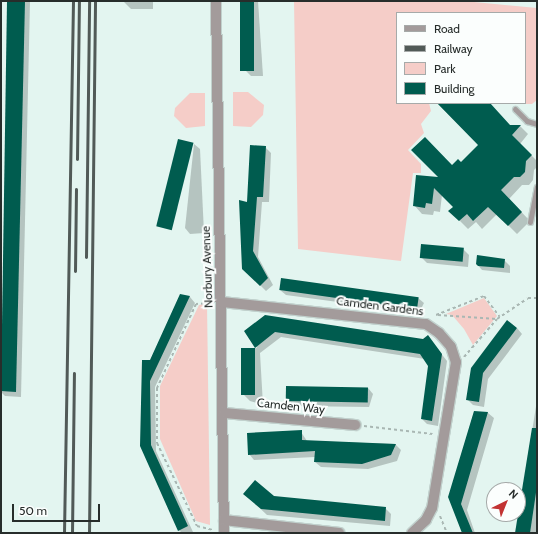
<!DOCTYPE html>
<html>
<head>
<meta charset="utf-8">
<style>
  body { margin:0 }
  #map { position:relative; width:538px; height:534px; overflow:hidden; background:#e3f5f0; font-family:Cabin,sans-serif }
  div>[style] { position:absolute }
  .green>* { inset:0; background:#f5cdc8 }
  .shadow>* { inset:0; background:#0003 }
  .building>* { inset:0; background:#005c4f; transform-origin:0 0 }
  .path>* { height:2px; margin-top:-1px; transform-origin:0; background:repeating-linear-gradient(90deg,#a9b7b3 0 3px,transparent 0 6px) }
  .roads { filter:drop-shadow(1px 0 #c1d1cd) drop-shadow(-1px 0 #c1d1cd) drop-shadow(0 1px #c1d1cd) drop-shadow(0 -1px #c1d1cd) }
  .lane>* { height:5px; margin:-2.5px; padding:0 2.5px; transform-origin:2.5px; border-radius:2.5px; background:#a39b9b }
  .street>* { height:10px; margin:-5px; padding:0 5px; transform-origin:5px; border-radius:5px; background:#a39b9b }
  .rail>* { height:3px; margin:-1.5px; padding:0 1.5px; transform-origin:1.5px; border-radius:1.5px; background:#515a57 }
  span { translate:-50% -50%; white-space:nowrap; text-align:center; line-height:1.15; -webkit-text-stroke:4px #fbfefd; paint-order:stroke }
  .street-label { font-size:12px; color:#272d2b }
  .frame { position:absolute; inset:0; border:2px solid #272d2b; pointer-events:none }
  .legend { position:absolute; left:396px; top:12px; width:130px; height:92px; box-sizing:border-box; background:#fbfefd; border:1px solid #a6aaa9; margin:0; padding:5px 7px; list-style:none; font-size:12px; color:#272d2b }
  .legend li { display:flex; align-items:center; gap:8px; height:20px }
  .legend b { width:20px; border:1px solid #a6aaa9 }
  .north { position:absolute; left:486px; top:482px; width:40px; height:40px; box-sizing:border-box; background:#fbfefd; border:1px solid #a6aaa9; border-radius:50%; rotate:43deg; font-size:11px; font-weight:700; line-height:16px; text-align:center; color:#272d2b }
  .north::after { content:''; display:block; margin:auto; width:14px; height:18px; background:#c23333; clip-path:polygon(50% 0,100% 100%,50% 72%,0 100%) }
  .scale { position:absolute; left:12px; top:504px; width:88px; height:18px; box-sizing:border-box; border:2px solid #272d2b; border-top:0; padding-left:5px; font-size:12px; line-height:14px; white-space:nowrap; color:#272d2b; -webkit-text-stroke:3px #fbfefd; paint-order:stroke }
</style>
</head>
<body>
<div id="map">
  <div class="green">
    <div style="clip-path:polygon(294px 1px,464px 1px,537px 8px,537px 100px,532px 104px,520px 104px,525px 103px,525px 13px,397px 13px,397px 103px,429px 103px,431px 111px,421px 124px,424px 133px,408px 150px,421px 164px,421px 173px,413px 173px,401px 261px,298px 249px)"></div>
    <div style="clip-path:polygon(233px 92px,248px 92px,264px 105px,263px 115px,251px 127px,233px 126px)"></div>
    <div style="clip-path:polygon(190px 93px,205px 93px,205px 126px,186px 128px,174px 116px,175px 108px)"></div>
    <div style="clip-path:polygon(484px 298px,497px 316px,473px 345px,464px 329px,452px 315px,446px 314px)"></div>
    <div style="clip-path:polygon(207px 303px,210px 525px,196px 521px,160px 439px,160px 386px,199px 305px)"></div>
  </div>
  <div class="shadow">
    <div style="clip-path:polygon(8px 1px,30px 1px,21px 397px,5px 396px,1px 392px)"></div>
    <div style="clip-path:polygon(123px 1px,153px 1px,153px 9px,131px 9px)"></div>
    <div style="clip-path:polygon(241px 1px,258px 1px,263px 76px,251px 76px,246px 71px)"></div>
    <div style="clip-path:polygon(437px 103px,486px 103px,510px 126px,520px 126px,528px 134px,520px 144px,537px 161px,537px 167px,534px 170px,533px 180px,529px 185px,522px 185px,509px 199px,530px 221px,517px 234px,497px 214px,482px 229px,476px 222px,468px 229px,450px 211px,454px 207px,442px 195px,440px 212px,434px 211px,433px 215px,422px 214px,414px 205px,452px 166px,461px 163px,479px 145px)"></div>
    <div style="clip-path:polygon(194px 144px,200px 149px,204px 233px,190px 234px,185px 228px)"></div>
    <div style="clip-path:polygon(265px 147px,271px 153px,269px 202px,262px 202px,258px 257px,273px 285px,266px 291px,243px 268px,248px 204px)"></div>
    <div style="clip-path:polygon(463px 249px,469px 255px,468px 267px,427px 263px,421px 257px)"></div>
    <div style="clip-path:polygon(504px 260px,510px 266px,510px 273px,482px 270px,477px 264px)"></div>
    <div style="clip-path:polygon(280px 290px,418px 298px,424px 303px,419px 313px,286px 295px)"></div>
    <div style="clip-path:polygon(181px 295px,190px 297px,195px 303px,155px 387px,156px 451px,193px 532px,191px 533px,182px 533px,179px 530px,141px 446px,150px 361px)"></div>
    <div style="clip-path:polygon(265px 316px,423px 340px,428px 337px,447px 361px,438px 426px,427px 424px,422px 419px,429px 365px,425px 359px,281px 337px,260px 353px,263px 405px,250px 401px,244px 395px,242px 349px,257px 348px,246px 331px)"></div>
    <div style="clip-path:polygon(517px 328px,522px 334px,488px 379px,484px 407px,473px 405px,467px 399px,472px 368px)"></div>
    <div style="clip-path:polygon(287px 387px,368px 388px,373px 394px,369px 407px,292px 406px,287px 400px)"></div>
    <div style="clip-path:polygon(537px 400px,537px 526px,536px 533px,516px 533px)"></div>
    <div style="clip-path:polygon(474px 412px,488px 413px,494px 418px,467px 510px,475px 533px,463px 533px,449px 497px)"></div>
    <div style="clip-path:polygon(301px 432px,307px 441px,395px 444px,401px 450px,397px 461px,368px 469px,321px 467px,315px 462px,315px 457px,254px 460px,249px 454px)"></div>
    <div style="clip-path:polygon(273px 497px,385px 508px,391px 514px,390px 526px,267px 515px,250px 499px)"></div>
  </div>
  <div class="building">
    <div style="clip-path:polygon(7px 1px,25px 1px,16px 392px,1px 391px)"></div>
    <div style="left:240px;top:1px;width:14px;height:70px"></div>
    <div style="clip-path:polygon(437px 103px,490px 103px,510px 125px,521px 125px,512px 135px,532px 155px,526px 161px,525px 172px,520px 177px,514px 177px,501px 190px,522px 212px,508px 226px,488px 207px,473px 221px,467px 214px,459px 221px,448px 211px,453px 207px,434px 188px,432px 204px,426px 203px,425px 208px,413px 206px,416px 175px,438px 177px,411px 150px,425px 137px,452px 165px,458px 159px,461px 162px,478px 145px)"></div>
    <div style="left:178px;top:139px;width:16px;height:90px;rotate:14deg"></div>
    <div style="clip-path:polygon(250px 145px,266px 146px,263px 197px,257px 197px,253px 251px,268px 278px,260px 286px,242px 269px,239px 200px,247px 202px)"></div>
    <div style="left:421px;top:244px;width:43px;height:14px;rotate:5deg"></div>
    <div style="clip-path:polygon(477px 255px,505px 259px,504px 268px,478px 266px,476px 264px)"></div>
    <div style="left:281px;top:278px;width:139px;height:12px;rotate:8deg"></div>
    <div style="clip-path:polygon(180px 294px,190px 296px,150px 381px,151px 445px,188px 526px,178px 531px,140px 446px,142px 360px,150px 360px)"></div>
    <div style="clip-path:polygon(265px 315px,423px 339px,428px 335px,442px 354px,432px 421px,421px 419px,428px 366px,420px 354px,275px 332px,255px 348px,244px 331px)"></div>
    <div style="clip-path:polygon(507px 320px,517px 328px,483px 373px,479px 402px,466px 400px,471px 368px)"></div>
    <div style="left:241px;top:348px;width:14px;height:47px"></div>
    <div style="left:286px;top:386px;width:82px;height:15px;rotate:1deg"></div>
    <div style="clip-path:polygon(474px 411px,488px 412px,461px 504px,473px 533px,462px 533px,448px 497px)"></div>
    <div style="clip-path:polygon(532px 428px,537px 428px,537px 486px,530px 533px,515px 533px)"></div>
    <div style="clip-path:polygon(302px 430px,302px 440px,396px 444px,391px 455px,362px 464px,314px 462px,315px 451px,248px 455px,247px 433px)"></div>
    <div style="clip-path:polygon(255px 480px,274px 496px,386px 507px,385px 521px,261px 509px,243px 494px)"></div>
  </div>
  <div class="path">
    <div style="left:210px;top:303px;width:14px;rotate:176deg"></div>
    <div style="left:196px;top:304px;width:93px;rotate:114.9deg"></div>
    <div style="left:157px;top:388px;width:55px;rotate:90deg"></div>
    <div style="left:157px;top:443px;width:92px;rotate:64.3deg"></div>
    <div style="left:197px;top:526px;width:16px;rotate:14deg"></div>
    <div style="left:436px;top:315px;width:52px;rotate:-21.6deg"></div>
    <div style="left:484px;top:296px;width:26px;rotate:53deg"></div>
    <div style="left:438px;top:315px;width:59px;rotate:3.9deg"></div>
    <div style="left:464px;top:357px;width:50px;rotate:-49deg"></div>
    <div style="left:497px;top:319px;width:37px;rotate:-34deg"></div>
    <div style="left:528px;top:298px;width:9px"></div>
    <div style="left:364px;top:426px;width:69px;rotate:6.6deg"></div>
    <div style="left:440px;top:516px;width:18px;rotate:68deg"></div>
  </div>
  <div class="roads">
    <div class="lane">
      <div style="left:515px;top:109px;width:17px;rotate:45deg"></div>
      <div style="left:527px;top:121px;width:10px;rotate:17deg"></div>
      <div style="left:530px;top:222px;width:36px;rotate:-79deg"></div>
    </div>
    <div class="street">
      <div style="left:216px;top:1px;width:532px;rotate:89.14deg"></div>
      <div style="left:222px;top:302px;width:205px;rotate:6.2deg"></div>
      <div style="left:426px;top:324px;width:16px;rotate:35deg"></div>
      <div style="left:439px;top:333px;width:18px;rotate:49deg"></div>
      <div style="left:451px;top:347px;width:16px;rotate:72deg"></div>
      <div style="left:456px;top:362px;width:148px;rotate:99.3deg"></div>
      <div style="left:432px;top:508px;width:13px;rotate:117deg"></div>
      <div style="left:426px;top:520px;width:19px;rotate:137deg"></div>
      <div style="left:224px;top:413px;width:132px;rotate:5.2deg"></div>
      <div style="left:224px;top:520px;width:116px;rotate:6.4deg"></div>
    </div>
  </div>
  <div class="rail">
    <div style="left:77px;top:159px;width:158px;rotate:-89.3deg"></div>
    <div style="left:86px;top:257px;width:256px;rotate:-89.3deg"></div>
    <div style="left:75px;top:271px;width:82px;rotate:-89.3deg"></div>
    <div style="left:64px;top:533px;width:532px;rotate:-89.03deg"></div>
    <div style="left:72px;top:533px;width:160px;rotate:-89.3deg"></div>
    <div style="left:89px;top:533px;width:532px;rotate:-89.35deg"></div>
  </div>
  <div class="street-label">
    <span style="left:207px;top:267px;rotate:-92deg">Norbury Avenue</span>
    <span style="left:380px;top:306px;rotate:7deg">Camden Gardens</span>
    <span style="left:291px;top:406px;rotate:6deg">Camden Way</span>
  </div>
  <div class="frame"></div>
  <ul class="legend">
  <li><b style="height:5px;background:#a39b9b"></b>Road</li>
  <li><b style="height:5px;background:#515a57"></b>Railway</li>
  <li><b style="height:11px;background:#f5cdc8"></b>Park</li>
  <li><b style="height:11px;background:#005c4f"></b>Building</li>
  </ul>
  <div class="north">N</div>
  <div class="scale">50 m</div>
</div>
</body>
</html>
